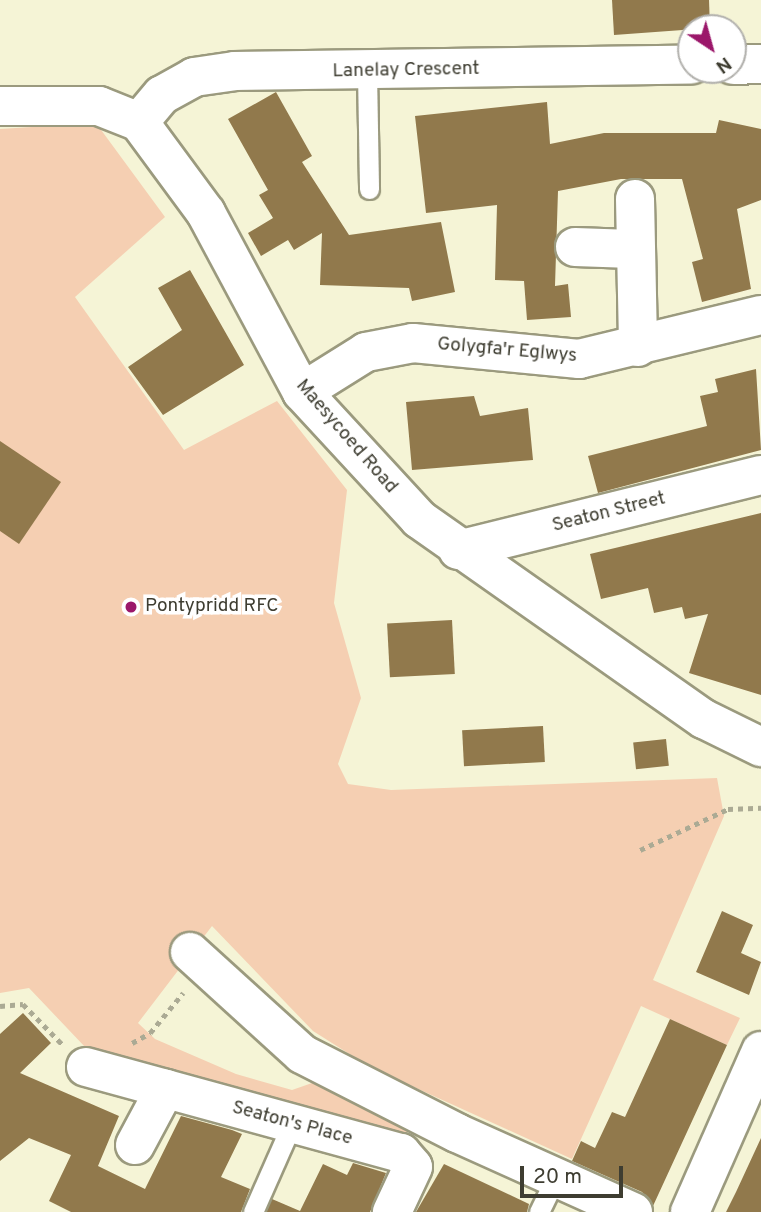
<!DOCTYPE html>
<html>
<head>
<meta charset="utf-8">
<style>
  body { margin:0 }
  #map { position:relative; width:761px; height:1212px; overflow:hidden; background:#f5f4d6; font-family:Overpass,sans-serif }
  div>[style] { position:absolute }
  .green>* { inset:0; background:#f5cfb2 }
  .building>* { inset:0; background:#91794c; transform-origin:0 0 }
  .path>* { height:4.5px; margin-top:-2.25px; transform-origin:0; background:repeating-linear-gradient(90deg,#abaa94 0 5px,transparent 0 10px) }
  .roads { filter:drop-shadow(2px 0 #9b9a7e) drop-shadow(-2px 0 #9b9a7e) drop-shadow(0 2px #9b9a7e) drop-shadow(0 -2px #9b9a7e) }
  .service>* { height:19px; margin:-9.5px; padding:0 9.5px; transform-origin:9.5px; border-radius:9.5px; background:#fff }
  .minor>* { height:38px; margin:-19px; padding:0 19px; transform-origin:19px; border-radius:19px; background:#fff }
  .dots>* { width:19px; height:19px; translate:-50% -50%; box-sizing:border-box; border:4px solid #fff; border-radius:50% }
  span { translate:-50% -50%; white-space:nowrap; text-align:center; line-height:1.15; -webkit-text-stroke:7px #fff; paint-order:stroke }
  .street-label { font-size:19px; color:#3e3d31 }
  .poi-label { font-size:19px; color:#3e3d31 }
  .left { translate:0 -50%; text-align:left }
  .north { position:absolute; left:677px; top:14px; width:70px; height:70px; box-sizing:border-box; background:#fff; border:2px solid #b2b1ad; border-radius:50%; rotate:144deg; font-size:19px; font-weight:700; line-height:28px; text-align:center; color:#3e3d31 }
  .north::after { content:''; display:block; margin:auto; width:24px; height:32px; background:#9b176a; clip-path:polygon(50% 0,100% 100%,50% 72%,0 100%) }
  .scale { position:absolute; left:520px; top:1166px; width:103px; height:32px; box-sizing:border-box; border:4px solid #3e3d31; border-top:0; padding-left:9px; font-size:21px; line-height:24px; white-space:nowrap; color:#3e3d31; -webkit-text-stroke:5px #fff; paint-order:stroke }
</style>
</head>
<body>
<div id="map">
  <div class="green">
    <div style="clip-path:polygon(96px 123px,165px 217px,75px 297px,184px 450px,277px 401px,347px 490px,334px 603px,361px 698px,338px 764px,348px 784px,391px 790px,717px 778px,724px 816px,653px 980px,740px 1018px,727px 1045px,641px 1006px,572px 1159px,370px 1067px,313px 1031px,212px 926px,138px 1023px,155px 1039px,236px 1074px,292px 1090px,315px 1082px,414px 1129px,403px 1135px,123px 1063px,86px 1048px,29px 988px,0 993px,0 129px)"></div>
  </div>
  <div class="building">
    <div style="clip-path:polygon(612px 0,709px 0,710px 28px,614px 35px)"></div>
    <div style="clip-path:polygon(276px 92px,312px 156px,302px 162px,349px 235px,441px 222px,455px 292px,412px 301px,409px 288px,320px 285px,322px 233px,294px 250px,288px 240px,261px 256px,248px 233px,273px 218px,259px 195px,268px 190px,228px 119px)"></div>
    <div style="clip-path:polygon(547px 102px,550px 144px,604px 133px,716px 133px,719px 120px,761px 129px,761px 200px,737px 209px,751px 289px,702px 302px,692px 262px,703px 259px,682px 179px,621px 179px,558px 191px,555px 286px,568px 284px,571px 317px,527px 320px,524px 281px,495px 280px,497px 205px,426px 213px,415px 116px)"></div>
    <div style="clip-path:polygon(190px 270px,244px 365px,163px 415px,128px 367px,182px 330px,158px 288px)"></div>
    <div style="clip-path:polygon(756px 369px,761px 450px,598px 493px,588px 456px,707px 426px,700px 396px,718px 392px,715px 379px)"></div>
    <div style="clip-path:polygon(474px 396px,480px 416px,528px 408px,533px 460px,412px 470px,406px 402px)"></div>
    <div style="clip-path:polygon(0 441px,61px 482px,19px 544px,0 531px)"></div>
    <div style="clip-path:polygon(761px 513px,761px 695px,689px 673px,708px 614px,685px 619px,682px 607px,654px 613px,648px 588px,601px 599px,590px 554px)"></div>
    <div style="left:452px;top:620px;width:54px;height:65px;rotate:87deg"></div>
    <div style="left:543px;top:726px;width:36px;height:81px;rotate:87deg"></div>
    <div style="left:666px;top:739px;width:27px;height:33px;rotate:84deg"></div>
    <div style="clip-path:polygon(722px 911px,753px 925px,741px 953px,761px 962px,749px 995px,696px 972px)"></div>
    <div style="clip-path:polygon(23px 1013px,51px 1043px,20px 1073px,119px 1116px,98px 1166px,145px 1189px,181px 1116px,232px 1130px,242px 1134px,221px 1177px,250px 1189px,241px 1212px,71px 1212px,49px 1201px,71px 1155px,29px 1138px,0 1161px,0 1034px)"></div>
    <div style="clip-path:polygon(670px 1019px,727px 1045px,653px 1206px,642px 1192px,572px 1161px,581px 1141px,595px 1148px,612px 1112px,625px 1117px)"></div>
    <div style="clip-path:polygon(761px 1138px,761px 1212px,726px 1212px,736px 1192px)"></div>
    <div style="clip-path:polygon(353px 1163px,386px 1173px,370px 1212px,266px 1212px,272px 1199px,300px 1211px,323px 1164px,347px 1175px)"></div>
    <div style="clip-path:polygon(444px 1164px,529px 1204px,527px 1212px,416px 1212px)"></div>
  </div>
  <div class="path">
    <div style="left:640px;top:850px;width:97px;rotate:-25deg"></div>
    <div style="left:728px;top:809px;width:33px;rotate:-2deg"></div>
    <div style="left:0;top:1006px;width:23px;rotate:-5deg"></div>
    <div style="left:23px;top:1004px;width:56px;rotate:45.7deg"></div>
    <div style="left:132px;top:1043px;width:21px;rotate:-29deg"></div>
    <div style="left:150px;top:1033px;width:52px;rotate:-50.5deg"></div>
  </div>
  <div class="roads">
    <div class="service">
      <div style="left:367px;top:72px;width:117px;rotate:89deg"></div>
      <div style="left:253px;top:1212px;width:94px;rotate:-66.2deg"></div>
      <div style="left:539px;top:1212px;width:37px;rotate:-64deg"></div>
    </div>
    <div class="minor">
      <div style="left:733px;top:65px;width:28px;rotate:-2deg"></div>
      <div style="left:0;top:106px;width:99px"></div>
      <div style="left:99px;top:106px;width:43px;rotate:21.8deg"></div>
      <div style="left:139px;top:122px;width:113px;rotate:53.6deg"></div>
      <div style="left:206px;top:213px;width:203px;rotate:61.8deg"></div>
      <div style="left:302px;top:392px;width:173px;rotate:47.3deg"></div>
      <div style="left:419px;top:519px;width:348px;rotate:35.1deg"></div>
      <div style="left:704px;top:719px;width:64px;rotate:26.2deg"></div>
      <div style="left:139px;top:122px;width:35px;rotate:-50deg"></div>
      <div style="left:162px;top:95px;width:37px;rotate:-29deg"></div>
      <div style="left:194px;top:77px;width:41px;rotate:-8.3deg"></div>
      <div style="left:235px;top:71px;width:456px;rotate:-0.8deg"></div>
      <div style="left:635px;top:199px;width:148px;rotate:88.8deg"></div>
      <div style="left:575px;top:247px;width:57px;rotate:2deg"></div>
      <div style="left:302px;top:392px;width:75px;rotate:-32deg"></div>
      <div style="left:366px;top:352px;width:48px;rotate:-10.8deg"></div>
      <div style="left:413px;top:343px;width:167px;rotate:5.5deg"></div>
      <div style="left:579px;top:359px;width:187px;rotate:-13.6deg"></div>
      <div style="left:458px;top:550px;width:312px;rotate:-13.9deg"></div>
      <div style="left:190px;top:952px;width:151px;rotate:42.3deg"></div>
      <div style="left:302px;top:1054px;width:174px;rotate:27deg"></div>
      <div style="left:457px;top:1133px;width:193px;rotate:24.2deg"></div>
      <div style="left:86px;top:1067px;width:327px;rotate:15.3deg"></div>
      <div style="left:401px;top:1153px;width:18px;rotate:49deg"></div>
      <div style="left:413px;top:1167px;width:50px;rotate:115deg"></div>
      <div style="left:135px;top:1145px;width:64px;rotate:-61.8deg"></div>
      <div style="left:690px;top:1212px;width:176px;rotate:-66.2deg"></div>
    </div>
  </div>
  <div class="dots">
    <div style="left:131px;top:607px;background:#9b176a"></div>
  </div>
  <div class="street-label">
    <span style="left:406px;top:71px;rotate:-1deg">Lanelay Crescent</span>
    <span style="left:507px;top:351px;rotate:5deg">Golygfa'r Eglwys</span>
    <span style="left:346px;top:437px;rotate:49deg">Maesycoed Road</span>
    <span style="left:609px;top:513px;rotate:-14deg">Seaton Street</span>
    <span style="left:292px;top:1124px;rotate:15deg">Seaton's Place</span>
  </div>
  <div class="poi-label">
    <span class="left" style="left:145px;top:607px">Pontypridd RFC</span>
  </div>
  <div class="north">N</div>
  <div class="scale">20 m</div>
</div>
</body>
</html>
